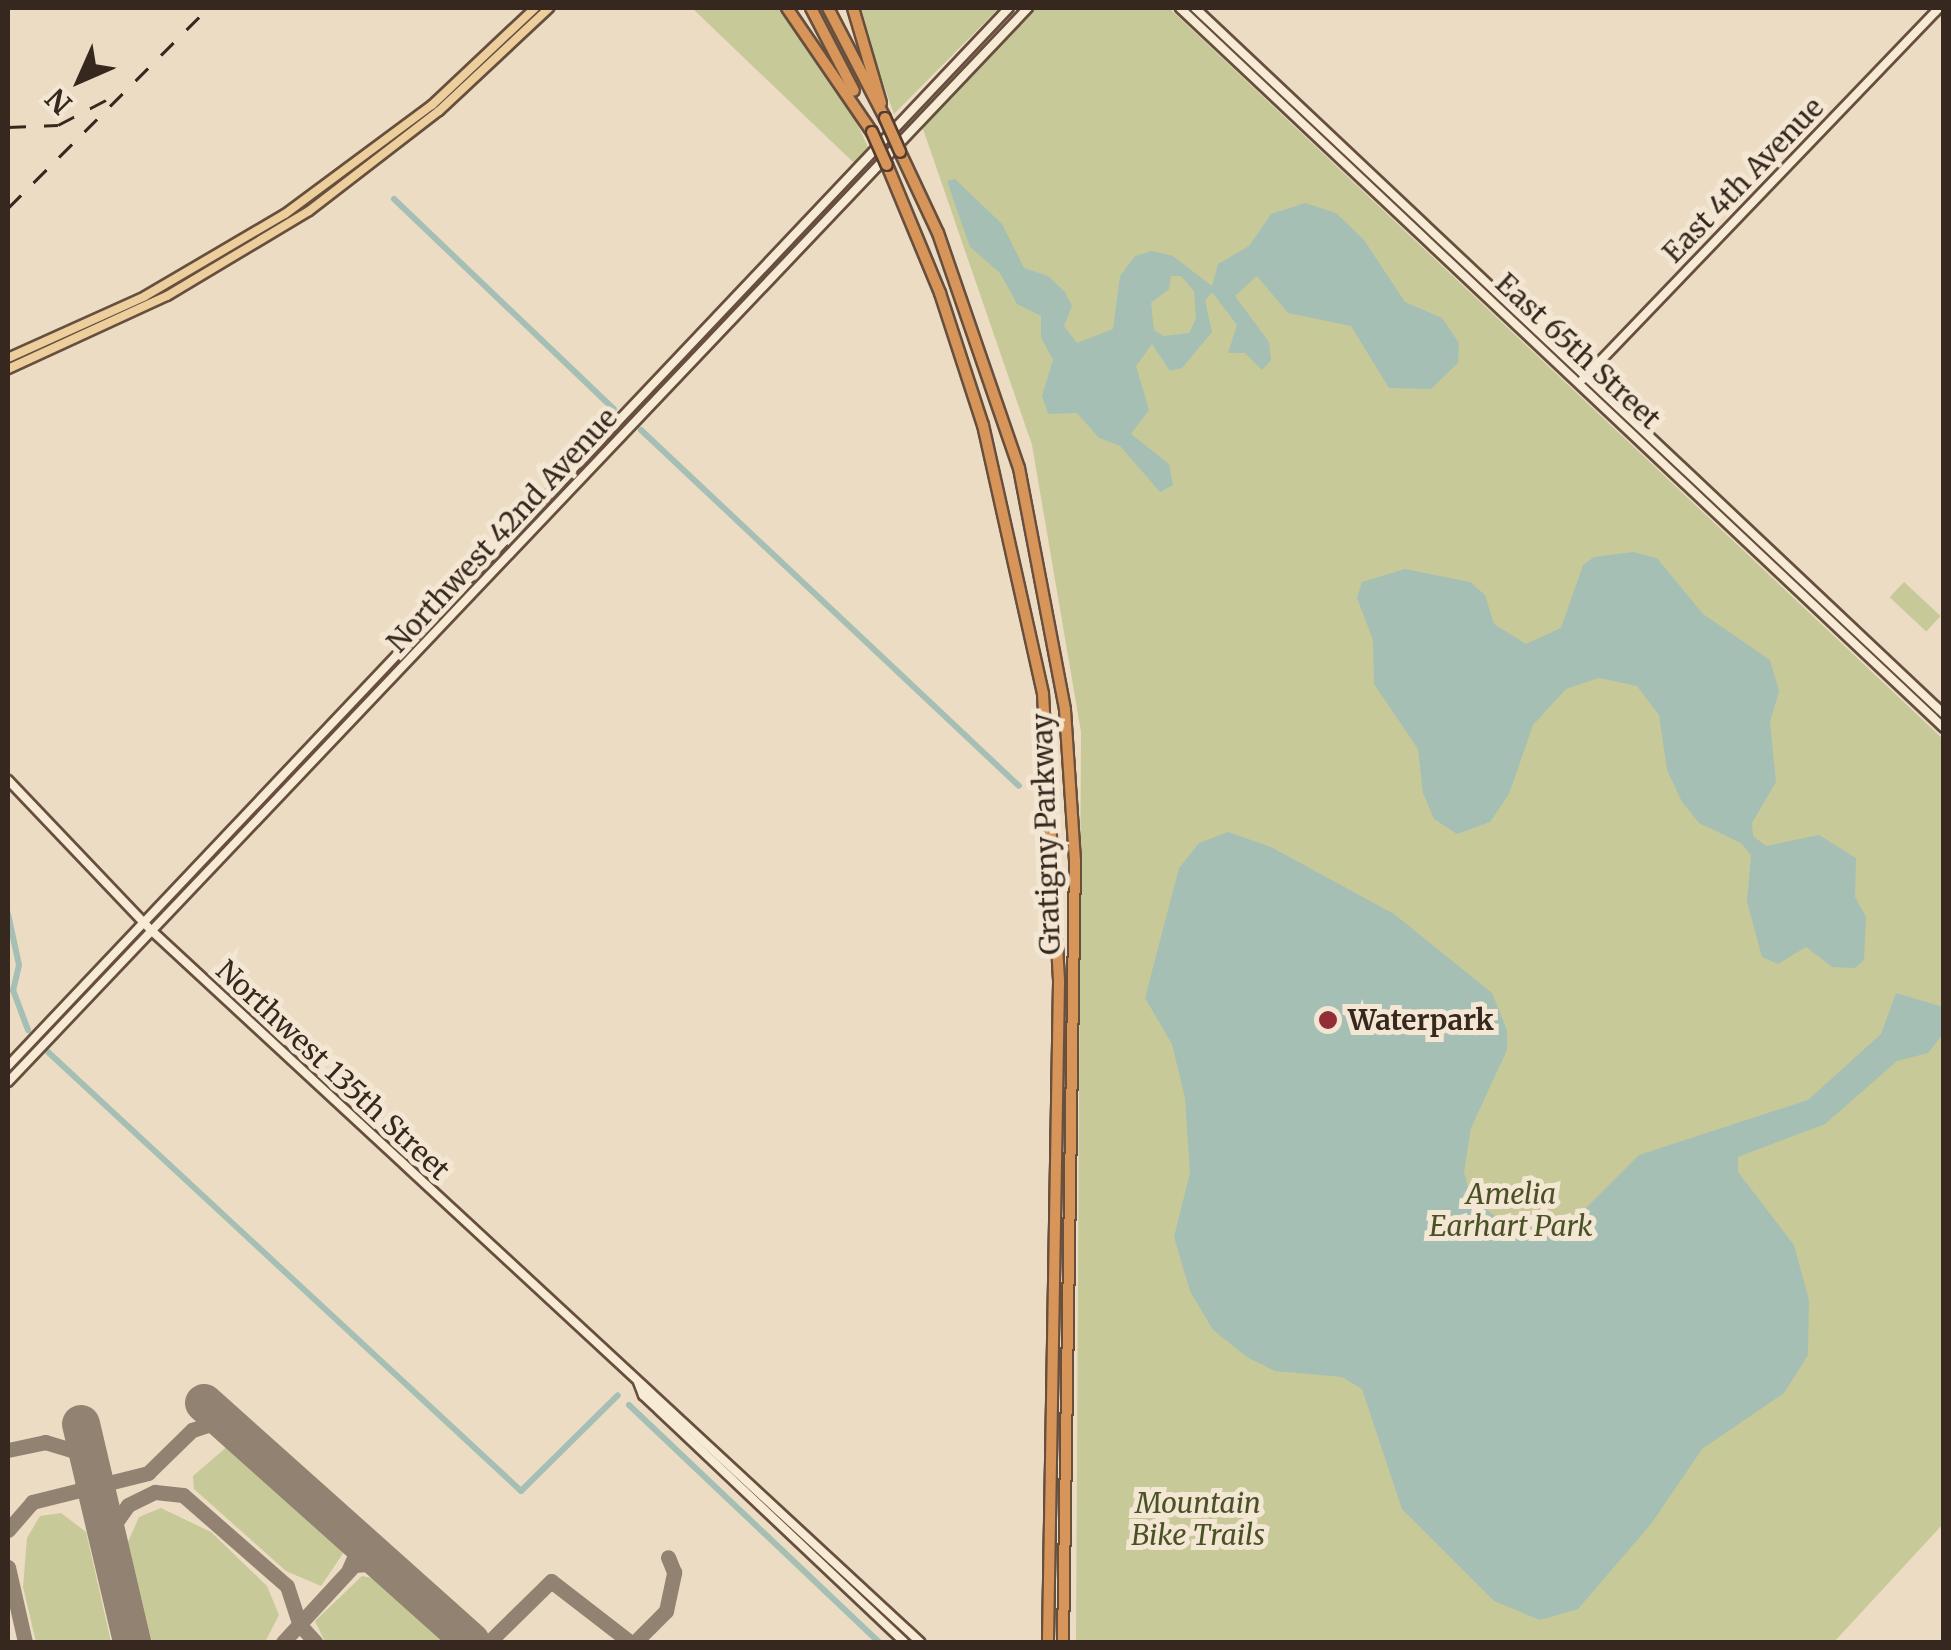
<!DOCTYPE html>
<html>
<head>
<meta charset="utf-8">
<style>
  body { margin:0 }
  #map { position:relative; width:1951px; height:1650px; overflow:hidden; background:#ecdcc4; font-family:Merriweather,serif }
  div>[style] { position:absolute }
  .green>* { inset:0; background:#c7c998; transform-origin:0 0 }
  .water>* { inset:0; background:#a5bfb5 }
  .canal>* { height:6px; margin:-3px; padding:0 3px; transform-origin:3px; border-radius:3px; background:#a5bfb5 }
  .taxiway>* { height:15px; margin:-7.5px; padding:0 7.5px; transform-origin:7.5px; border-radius:7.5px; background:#918272 }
  .runway>* { height:38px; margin:-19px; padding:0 19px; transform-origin:19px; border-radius:19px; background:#918272 }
  .roads { filter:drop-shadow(2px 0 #674f3e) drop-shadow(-2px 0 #674f3e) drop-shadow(0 2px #674f3e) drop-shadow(0 -2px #674f3e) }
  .secondary>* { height:8px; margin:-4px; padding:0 4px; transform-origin:4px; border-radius:4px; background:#f7ebd6 }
  .primary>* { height:8px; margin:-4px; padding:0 4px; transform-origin:4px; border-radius:4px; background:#edce9d }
  .highway>* { height:10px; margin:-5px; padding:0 5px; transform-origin:5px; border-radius:5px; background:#d79559 }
  .rail>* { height:2.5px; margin-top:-1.25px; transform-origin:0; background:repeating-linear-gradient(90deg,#36281f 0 18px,transparent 0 36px) }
  .bridges { filter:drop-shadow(2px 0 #533d2f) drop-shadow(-2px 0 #533d2f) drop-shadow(0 2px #533d2f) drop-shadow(0 -2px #533d2f) }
  .highway-bridge>* { height:10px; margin:-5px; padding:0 5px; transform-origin:5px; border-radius:5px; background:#d79559 }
  .dots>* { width:28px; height:28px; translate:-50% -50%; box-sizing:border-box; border:5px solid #f3e7d3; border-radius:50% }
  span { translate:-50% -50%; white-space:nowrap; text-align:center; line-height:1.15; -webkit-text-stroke:10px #f3e7d3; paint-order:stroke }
  .street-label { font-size:28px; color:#36281f }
  .poi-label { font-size:28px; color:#36281f; font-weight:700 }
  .left { translate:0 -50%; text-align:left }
  .park-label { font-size:28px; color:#4a5126; font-style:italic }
  .frame { position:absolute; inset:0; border:10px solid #36281f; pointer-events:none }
  .north { position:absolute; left:30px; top:30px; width:100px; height:100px; -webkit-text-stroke:8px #f3e7d3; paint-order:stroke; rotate:225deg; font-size:28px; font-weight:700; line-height:40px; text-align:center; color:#36281f }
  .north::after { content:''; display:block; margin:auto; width:35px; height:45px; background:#36281f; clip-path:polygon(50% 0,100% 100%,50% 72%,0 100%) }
</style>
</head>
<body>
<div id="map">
  <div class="green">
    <div style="clip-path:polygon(692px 8px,780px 8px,843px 94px,868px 147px,854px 163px)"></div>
    <div style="clip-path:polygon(856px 8px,999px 8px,894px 114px)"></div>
    <div style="clip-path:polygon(1034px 8px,1169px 8px,1943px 739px,1943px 1524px,1834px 1642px,1076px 1642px,1081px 732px,1032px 445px,922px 126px)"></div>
    <div style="left:1904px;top:582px;width:50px;height:21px;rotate:43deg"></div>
    <div style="clip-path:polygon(230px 1444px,346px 1549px,321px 1586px,286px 1571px,194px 1489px,193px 1476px)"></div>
    <div style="clip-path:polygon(161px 1508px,211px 1532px,267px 1586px,279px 1615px,265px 1642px,152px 1642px,128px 1542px,139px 1517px)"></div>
    <div style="clip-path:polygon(61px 1513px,86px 1532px,111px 1642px,36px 1642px,23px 1587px,27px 1538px,40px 1516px)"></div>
    <div style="clip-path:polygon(362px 1576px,382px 1580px,452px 1642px,325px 1642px,315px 1621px)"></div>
  </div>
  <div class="water">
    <div style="clip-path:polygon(evenodd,955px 179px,1002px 224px,1024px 268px,1048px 276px,1065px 292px,1072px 306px,1064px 326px,1077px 343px,1113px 329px,1120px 276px,1135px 256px,1152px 251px,1173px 256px,1212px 286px,1218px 264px,1249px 246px,1271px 214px,1305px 203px,1336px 213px,1364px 240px,1405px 302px,1442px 318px,1459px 343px,1458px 363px,1431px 389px,1389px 388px,1351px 326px,1288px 313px,1257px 276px,1235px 296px,1269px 342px,1271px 360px,1262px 370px,1245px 353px,1228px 353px,1237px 325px,1212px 292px,1205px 301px,1212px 332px,1182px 368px,1170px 371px,1152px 344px,1136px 366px,1149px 410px,1131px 434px,1169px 464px,1173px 485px,1160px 492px,1120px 446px,1099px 438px,1077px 413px,1048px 414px,1042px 396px,1053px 360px,1041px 337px,1041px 316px,1017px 304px,1000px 273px,970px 247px,947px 181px,955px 179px,1171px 276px,1181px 276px,1194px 291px,1196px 319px,1189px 333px,1164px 336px,1154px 330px,1151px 303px,1169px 289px,1171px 276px)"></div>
    <div style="clip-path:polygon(1633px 552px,1657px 558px,1703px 614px,1770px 660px,1779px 691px,1770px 722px,1776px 782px,1752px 823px,1753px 836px,1766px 846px,1819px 835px,1856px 858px,1855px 897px,1866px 917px,1864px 960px,1855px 968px,1832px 967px,1806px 947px,1778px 964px,1762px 957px,1747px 902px,1751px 855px,1741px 843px,1699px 823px,1682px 802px,1667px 770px,1659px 715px,1637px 686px,1599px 678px,1566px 689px,1533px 725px,1509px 794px,1490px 822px,1457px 834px,1434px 819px,1423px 793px,1418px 749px,1374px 684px,1373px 640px,1357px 598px,1362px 582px,1405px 569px,1470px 582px,1485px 595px,1494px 624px,1526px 644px,1561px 628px,1583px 565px,1594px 557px)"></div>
    <div style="clip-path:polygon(1228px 832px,1271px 847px,1394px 914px,1492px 993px,1507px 1030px,1507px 1050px,1471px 1128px,1464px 1172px,1470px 1196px,1506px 1225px,1541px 1227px,1577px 1217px,1639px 1155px,1808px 1100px,1881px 1034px,1896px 993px,1943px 1007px,1943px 1034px,1928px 1053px,1897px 1061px,1825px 1124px,1738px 1157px,1738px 1172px,1794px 1245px,1809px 1300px,1808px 1355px,1784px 1393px,1702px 1449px,1651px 1524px,1578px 1609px,1540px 1620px,1494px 1601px,1402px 1509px,1362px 1389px,1342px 1377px,1275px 1371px,1247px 1357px,1213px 1330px,1190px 1291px,1174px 1237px,1190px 1173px,1185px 1098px,1172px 1044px,1145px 998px,1179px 868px,1199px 843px)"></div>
  </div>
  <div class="canal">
    <div style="left:394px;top:199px;width:304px;rotate:43.7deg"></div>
    <div style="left:641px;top:430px;width:519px;rotate:43.28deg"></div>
    <div style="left:8px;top:914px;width:52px;rotate:77.8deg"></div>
    <div style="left:19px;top:965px;width:26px;rotate:103deg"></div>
    <div style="left:13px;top:990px;width:43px;rotate:69.4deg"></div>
    <div style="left:48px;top:1052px;width:645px;rotate:42.86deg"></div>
    <div style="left:521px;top:1491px;width:136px;rotate:-44.7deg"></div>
    <div style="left:629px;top:1405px;width:344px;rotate:43.5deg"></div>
  </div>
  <div class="taxiway">
    <div style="left:8px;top:1450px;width:38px;rotate:-12deg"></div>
    <div style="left:45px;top:1442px;width:45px;rotate:16.8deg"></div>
    <div style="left:8px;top:1530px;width:37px;rotate:-49deg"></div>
    <div style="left:32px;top:1502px;width:120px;rotate:-14deg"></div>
    <div style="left:148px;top:1473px;width:62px;rotate:-44.3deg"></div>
    <div style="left:192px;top:1430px;width:33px;rotate:-18deg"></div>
    <div style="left:111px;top:1551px;width:26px;rotate:-83deg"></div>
    <div style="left:114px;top:1525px;width:24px;rotate:-55deg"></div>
    <div style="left:128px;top:1505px;width:30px;rotate:-26deg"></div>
    <div style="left:155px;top:1492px;width:28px;rotate:6deg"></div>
    <div style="left:183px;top:1495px;width:138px;rotate:41.2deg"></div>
    <div style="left:287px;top:1586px;width:40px;rotate:72deg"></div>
    <div style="left:299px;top:1624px;width:24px;rotate:48deg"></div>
    <div style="left:8px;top:1567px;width:77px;rotate:77.2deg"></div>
    <div style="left:349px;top:1569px;width:17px;rotate:-66deg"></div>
    <div style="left:356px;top:1553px;width:19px;rotate:-106deg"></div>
    <div style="left:283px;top:1642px;width:105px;rotate:-47.3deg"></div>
    <div style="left:354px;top:1565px;width:28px;rotate:-4deg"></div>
    <div style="left:489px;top:1642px;width:87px;rotate:-44.5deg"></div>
    <div style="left:551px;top:1581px;width:100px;rotate:37.7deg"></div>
    <div style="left:635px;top:1642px;width:44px;rotate:-45deg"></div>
    <div style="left:666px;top:1611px;width:40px;rotate:-78deg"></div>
    <div style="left:674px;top:1572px;width:16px;rotate:-112deg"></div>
  </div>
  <div class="runway">
    <div style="left:204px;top:1403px;width:358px;rotate:41.8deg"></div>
    <div style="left:81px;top:1424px;width:224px;rotate:76.8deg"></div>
  </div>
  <div class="roads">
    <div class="secondary">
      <div style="left:1180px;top:8px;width:1050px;rotate:43.3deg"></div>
      <div style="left:1195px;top:8px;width:1029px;rotate:43.31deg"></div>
      <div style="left:1582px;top:380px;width:516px;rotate:-46.18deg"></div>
      <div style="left:8px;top:780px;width:209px;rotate:46.4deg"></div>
      <div style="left:152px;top:931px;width:1047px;rotate:42.79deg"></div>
      <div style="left:8px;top:1066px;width:1456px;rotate:-46.59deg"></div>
      <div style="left:8px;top:1082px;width:1481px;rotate:-46.48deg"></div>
      <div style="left:638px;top:1382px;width:14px;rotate:69deg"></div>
      <div style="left:643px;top:1395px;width:359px;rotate:43.4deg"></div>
    </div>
    <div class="primary">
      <div style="left:8px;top:358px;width:150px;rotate:-24.3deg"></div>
      <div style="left:145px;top:296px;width:162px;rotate:-30.4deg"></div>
      <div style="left:285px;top:214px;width:183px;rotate:-36.6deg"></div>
      <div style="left:432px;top:105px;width:141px;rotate:-43.3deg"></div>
      <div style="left:8px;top:369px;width:175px;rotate:-24.7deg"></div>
      <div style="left:167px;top:296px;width:165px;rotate:-30.9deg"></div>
      <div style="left:309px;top:211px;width:164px;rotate:-37.6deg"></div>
      <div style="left:439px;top:111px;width:151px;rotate:-43.1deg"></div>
    </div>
    <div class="highway">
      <div style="left:787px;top:8px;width:150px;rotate:55.6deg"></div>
      <div style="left:811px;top:8px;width:93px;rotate:62.6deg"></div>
      <div style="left:828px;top:8px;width:124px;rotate:62.6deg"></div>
      <div style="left:853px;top:8px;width:99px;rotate:73.6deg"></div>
      <div style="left:900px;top:152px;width:89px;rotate:64.9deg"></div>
      <div style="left:938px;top:233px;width:249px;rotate:71deg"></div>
      <div style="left:1019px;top:468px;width:246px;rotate:79.2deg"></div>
      <div style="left:1065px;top:710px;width:152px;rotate:86.2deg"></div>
      <div style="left:1075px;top:862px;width:780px;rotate:90.88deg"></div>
      <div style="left:887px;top:165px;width:139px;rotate:67.5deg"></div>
      <div style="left:940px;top:293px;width:139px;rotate:72deg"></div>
      <div style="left:983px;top:425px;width:276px;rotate:77.4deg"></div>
      <div style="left:1043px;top:694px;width:289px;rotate:86.8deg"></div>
      <div style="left:1059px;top:983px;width:659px;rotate:90.96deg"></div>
    </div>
  </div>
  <div class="rail">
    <div style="left:8px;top:127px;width:50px;rotate:-2.3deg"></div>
    <div style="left:58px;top:125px;width:54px;rotate:-27.5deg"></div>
    <div style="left:8px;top:208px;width:283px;rotate:-45deg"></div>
  </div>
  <div class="bridges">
    <div class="highway-bridge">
      <div style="left:885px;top:118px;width:37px;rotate:66deg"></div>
      <div style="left:872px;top:132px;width:36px;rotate:66deg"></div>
    </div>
  </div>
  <div class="dots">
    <div style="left:1328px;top:1020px;background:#912e37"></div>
  </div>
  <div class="street-label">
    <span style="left:1743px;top:180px;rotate:-46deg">East 4th Avenue</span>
    <span style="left:1578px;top:351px;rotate:43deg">East 65th Street</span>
    <span style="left:502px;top:530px;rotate:-47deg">Northwest 42nd Avenue</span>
    <span style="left:1046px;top:834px;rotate:-92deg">Gratigny Parkway</span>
    <span style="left:333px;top:1070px;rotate:43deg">Northwest 135th Street</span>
  </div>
  <div class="poi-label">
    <span class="left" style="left:1348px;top:1020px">Waterpark</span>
  </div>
  <div class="park-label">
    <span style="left:1511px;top:1210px">Amelia<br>Earhart Park</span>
    <span style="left:1198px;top:1519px">Mountain<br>Bike Trails</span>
  </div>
  <div class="frame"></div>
  <div class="north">N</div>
</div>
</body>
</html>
